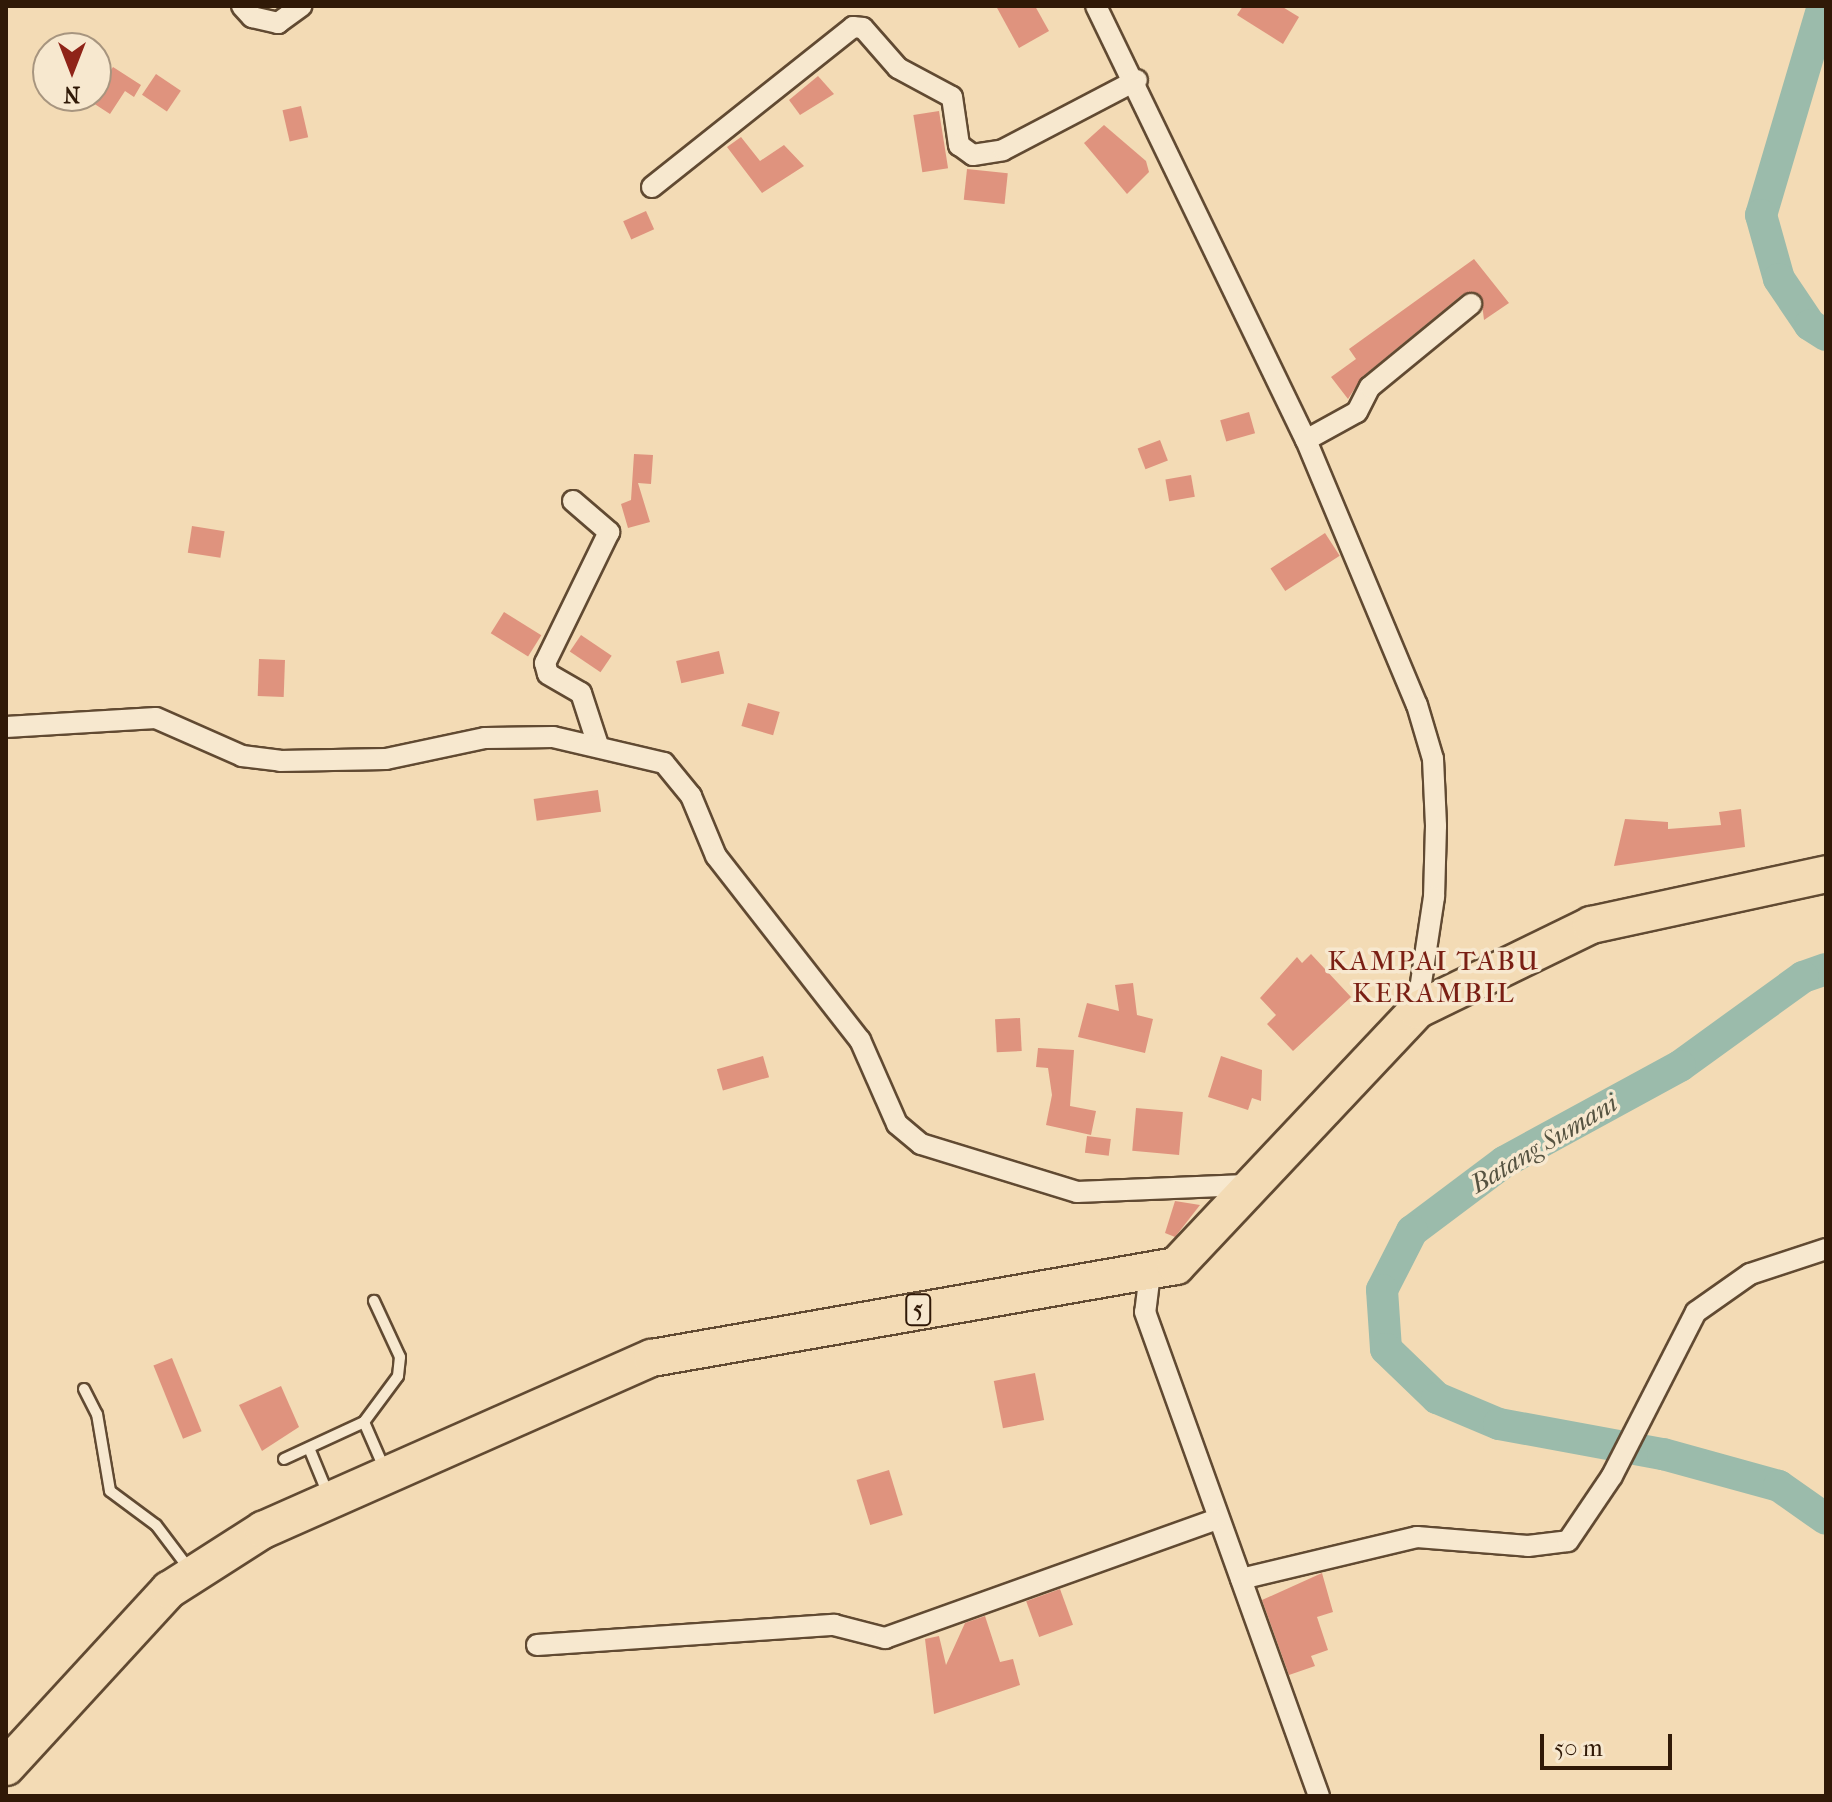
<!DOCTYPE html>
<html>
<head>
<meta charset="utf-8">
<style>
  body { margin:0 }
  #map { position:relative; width:1832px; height:1802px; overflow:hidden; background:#f3dbb5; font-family:"IM FELL French Canon",serif }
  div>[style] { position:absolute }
  .river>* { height:32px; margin:-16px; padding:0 16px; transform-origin:16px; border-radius:16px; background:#9bbbab }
  .building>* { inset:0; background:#df937e; transform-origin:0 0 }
  .roads { filter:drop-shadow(2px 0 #614a32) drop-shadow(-2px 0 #614a32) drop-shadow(0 2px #614a32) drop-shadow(0 -2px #614a32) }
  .lane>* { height:10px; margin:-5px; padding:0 5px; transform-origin:5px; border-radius:5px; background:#f7e8cf }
  .street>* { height:20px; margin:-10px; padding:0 10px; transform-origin:10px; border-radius:10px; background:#f7e8cf }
  .highway>* { height:36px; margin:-18px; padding:0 18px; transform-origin:18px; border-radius:18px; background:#f3dbb5 }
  span { translate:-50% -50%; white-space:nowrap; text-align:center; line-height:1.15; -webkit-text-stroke:7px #f7e8cf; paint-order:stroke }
  .shield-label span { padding:2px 6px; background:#f7e8cf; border:2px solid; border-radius:6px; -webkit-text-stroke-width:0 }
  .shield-label { font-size:22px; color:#301907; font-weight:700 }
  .water-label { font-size:26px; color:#555240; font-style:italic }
  .quarter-label { font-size:28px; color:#7a1f14; letter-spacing:2px }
  .frame { position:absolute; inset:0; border:8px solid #301907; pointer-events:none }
  .north { position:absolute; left:32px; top:32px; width:80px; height:80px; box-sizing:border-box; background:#f7e8cf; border:2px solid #a7957f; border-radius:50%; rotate:180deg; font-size:22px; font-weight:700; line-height:32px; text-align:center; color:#301907 }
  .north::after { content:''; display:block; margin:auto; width:28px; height:36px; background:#8f2418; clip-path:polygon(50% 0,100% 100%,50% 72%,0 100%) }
  .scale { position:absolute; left:1540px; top:1734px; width:132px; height:36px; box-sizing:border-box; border:4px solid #301907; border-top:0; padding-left:10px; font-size:24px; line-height:28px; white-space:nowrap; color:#301907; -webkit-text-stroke:6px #f7e8cf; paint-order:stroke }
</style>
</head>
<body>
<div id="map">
  <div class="river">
    <div style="left:1823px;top:6px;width:218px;rotate:106.5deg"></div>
    <div style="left:1761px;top:215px;width:66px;rotate:74.3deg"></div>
    <div style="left:1779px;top:279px;width:55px;rotate:56deg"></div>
    <div style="left:1810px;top:325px;width:19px;rotate:32deg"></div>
    <div style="left:1826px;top:969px;width:24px;rotate:161deg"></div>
    <div style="left:1803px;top:977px;width:152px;rotate:144.1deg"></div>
    <div style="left:1680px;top:1066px;width:200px;rotate:151.4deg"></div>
    <div style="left:1504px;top:1162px;width:115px;rotate:143.1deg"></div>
    <div style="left:1412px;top:1231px;width:66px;rotate:117deg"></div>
    <div style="left:1382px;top:1290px;width:59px;rotate:86.1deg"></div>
    <div style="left:1386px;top:1349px;width:71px;rotate:43.9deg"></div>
    <div style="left:1437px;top:1398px;width:67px;rotate:22.8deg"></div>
    <div style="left:1499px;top:1424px;width:167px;rotate:10.4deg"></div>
    <div style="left:1663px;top:1454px;width:120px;rotate:15.4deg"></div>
    <div style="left:1779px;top:1486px;width:57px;rotate:35.1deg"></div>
  </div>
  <div class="building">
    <div style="clip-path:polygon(996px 6px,1035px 6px,1049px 31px,1019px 48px)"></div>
    <div style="clip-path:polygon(1243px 6px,1281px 6px,1299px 17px,1283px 44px,1237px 15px)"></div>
    <div style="clip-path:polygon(113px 67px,141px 85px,134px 97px,125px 91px,110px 114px,90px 101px)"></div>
    <div style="left:156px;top:74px;width:30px;height:25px;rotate:34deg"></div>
    <div style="clip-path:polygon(818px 76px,834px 94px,800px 115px,789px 100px)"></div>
    <div style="left:301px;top:106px;width:32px;height:19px;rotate:77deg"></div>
    <div style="left:939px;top:111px;width:58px;height:26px;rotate:81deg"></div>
    <div style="clip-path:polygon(1104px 125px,1146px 161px,1149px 172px,1127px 194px,1084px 143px)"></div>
    <div style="clip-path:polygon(741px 137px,760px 161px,784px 145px,804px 166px,762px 193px,727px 147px)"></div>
    <div style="left:967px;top:169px;width:41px;height:31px;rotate:6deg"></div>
    <div style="left:646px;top:211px;width:20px;height:25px;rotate:66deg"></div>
    <div style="clip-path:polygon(1474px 259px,1509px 303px,1484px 320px,1481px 296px,1463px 294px,1362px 377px,1348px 399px,1331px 377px,1356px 359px,1349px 349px)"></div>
    <div style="left:1249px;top:412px;width:22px;height:30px;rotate:74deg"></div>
    <div style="left:1160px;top:440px;width:22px;height:24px;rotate:69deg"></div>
    <div style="clip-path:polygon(634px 454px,653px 455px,651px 484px,638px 483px,650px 522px,628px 528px,621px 504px,631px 500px)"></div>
    <div style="left:1191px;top:475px;width:22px;height:26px;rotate:80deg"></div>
    <div style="left:192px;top:526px;width:33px;height:27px;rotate:9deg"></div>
    <div style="left:1325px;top:533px;width:27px;height:65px;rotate:57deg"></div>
    <div style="left:504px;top:612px;width:44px;height:25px;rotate:32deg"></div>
    <div style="left:581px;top:635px;width:37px;height:20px;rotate:34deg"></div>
    <div style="left:719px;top:651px;width:23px;height:44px;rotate:77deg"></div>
    <div style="left:259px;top:659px;width:26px;height:37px;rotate:2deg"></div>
    <div style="left:748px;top:703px;width:33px;height:24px;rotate:16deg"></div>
    <div style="left:598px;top:790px;width:22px;height:65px;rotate:82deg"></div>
    <div style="clip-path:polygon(1741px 809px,1745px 847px,1614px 866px,1625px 819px,1668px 822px,1668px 829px,1721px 825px,1719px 812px)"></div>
    <div style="clip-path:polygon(1311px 954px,1351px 997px,1293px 1051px,1267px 1024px,1276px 1015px,1260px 998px,1297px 957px,1302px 963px)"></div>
    <div style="clip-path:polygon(1133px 983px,1137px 1015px,1153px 1019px,1145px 1053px,1078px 1037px,1087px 1003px,1119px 1011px,1115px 985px)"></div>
    <div style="left:1020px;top:1018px;width:33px;height:25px;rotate:87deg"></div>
    <div style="clip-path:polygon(1038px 1048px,1074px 1050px,1070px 1106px,1096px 1111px,1091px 1135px,1046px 1125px,1052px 1095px,1048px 1068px,1036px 1067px)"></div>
    <div style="left:763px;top:1056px;width:22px;height:48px;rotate:74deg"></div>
    <div style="clip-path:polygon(1221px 1056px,1262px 1070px,1261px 1101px,1252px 1098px,1248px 1110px,1208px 1097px)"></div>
    <div style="left:1136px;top:1108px;width:47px;height:43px;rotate:5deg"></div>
    <div style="left:1087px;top:1136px;width:24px;height:17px;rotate:7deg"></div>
    <div style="clip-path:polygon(1175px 1201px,1200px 1205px,1175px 1237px,1165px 1233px)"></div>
    <div style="left:172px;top:1358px;width:79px;height:20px;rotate:68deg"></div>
    <div style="left:1035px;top:1373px;width:48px;height:42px;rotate:79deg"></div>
    <div style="clip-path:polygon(281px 1386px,299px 1427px,262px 1451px,239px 1405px)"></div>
    <div style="left:889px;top:1470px;width:47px;height:34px;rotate:73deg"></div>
    <div style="clip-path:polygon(1322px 1573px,1333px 1612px,1317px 1617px,1328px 1650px,1311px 1656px,1315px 1666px,1289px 1675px,1262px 1600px)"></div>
    <div style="left:1060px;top:1589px;width:38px;height:36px;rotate:70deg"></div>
    <div style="clip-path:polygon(985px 1616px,1000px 1662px,1013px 1659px,1020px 1685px,934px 1714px,925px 1639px,939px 1636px,946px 1665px,965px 1623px)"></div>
  </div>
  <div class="roads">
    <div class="lane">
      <div style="left:84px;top:1389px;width:28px;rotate:63deg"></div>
      <div style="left:97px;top:1414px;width:78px;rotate:80.4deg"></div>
      <div style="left:110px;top:1491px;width:57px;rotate:36.5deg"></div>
      <div style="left:156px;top:1525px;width:56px;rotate:52.9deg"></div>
      <div style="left:364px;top:1422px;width:50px;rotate:66.5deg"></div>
      <div style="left:309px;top:1448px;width:50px;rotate:67.6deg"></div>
      <div style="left:284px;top:1459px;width:88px;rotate:-24.8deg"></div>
      <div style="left:364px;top:1422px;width:57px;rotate:-53.5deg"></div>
      <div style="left:398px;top:1376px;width:19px;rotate:-84deg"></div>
      <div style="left:400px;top:1357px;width:62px;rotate:-114.9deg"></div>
    </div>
    <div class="street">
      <div style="left:242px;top:6px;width:15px;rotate:48deg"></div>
      <div style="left:252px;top:17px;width:27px;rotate:13deg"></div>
      <div style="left:278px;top:23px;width:29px;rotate:-36deg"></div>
      <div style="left:1096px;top:6px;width:482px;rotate:64.2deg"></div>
      <div style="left:1306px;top:440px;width:287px;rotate:67.3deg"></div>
      <div style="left:1417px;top:705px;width:56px;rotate:73.5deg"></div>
      <div style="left:1433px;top:759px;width:67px;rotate:87.4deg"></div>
      <div style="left:1436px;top:826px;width:71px;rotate:91.6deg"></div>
      <div style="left:1434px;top:897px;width:114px;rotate:98.6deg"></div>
      <div style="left:652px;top:187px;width:257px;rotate:-38.5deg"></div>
      <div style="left:853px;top:27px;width:10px;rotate:6deg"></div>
      <div style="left:863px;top:28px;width:53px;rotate:48.8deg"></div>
      <div style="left:898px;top:68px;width:61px;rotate:28.2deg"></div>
      <div style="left:952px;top:97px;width:49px;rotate:81.7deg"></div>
      <div style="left:959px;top:145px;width:17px;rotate:36deg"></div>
      <div style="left:973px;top:155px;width:30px;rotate:-9deg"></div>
      <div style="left:1003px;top:150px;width:151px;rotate:-27.6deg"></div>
      <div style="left:1306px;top:440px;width:58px;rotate:-28.8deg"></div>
      <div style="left:1357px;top:412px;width:28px;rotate:-63deg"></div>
      <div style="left:1370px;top:387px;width:131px;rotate:-39.4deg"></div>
      <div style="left:573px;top:501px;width:48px;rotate:40.7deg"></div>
      <div style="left:609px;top:532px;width:146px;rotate:116deg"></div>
      <div style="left:545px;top:663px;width:11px;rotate:75deg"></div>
      <div style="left:548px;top:674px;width:38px;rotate:30deg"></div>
      <div style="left:581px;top:693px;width:55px;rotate:71.9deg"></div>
      <div style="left:6px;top:727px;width:150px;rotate:-3.4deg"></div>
      <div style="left:156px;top:718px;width:94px;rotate:23.8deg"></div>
      <div style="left:242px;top:756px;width:38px;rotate:7deg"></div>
      <div style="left:280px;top:761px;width:106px;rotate:-1.1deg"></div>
      <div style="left:386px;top:759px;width:101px;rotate:-12deg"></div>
      <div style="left:485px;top:738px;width:68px;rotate:-0.8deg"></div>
      <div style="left:553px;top:737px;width:114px;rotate:13.2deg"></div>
      <div style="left:664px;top:763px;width:43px;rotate:50.7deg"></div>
      <div style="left:691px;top:796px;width:65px;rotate:67.4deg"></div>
      <div style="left:716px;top:856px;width:234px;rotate:52deg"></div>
      <div style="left:860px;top:1040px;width:92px;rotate:66.2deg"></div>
      <div style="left:897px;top:1124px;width:31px;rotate:40deg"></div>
      <div style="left:921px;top:1144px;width:163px;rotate:17.1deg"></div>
      <div style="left:1077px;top:1192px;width:169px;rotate:-2.4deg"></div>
      <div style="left:1150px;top:1273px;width:39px;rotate:97deg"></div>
      <div style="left:1145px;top:1312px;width:514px;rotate:70.23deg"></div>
      <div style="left:1241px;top:1579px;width:181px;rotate:-13.4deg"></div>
      <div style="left:1417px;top:1537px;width:111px;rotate:4.6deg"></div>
      <div style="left:1528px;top:1546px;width:40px;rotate:-7.1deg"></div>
      <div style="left:1568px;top:1541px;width:78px;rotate:-55.9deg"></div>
      <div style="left:1612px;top:1476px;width:184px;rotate:-62.9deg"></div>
      <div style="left:1696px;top:1312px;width:66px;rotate:-35.1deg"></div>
      <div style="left:1750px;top:1274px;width:80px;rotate:-18.2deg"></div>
      <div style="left:537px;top:1645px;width:298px;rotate:-3.9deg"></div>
      <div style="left:834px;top:1625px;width:53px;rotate:14.3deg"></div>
      <div style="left:885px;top:1638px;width:350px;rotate:-19.7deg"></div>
    </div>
    <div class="highway">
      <div style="left:6px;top:1767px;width:241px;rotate:-47.4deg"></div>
      <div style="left:169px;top:1590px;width:112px;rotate:-32.6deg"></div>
      <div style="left:263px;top:1530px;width:425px;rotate:-23.9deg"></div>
      <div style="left:652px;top:1358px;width:532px;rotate:-9.96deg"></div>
      <div style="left:1176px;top:1266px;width:352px;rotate:-46.7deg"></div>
      <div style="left:1417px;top:1010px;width:194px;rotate:-26deg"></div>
      <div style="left:1591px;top:925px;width:240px;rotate:-12.2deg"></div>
    </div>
  </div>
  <div class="shield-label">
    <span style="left:918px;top:1310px">5</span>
  </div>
  <div class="water-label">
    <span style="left:1544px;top:1144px;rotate:-31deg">Batang Sumani</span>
  </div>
  <div class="quarter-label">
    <span style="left:1434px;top:977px">KAMPAI TABU<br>KERAMBIL</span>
  </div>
  <div class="frame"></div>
  <div class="north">N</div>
  <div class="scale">50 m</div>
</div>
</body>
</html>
